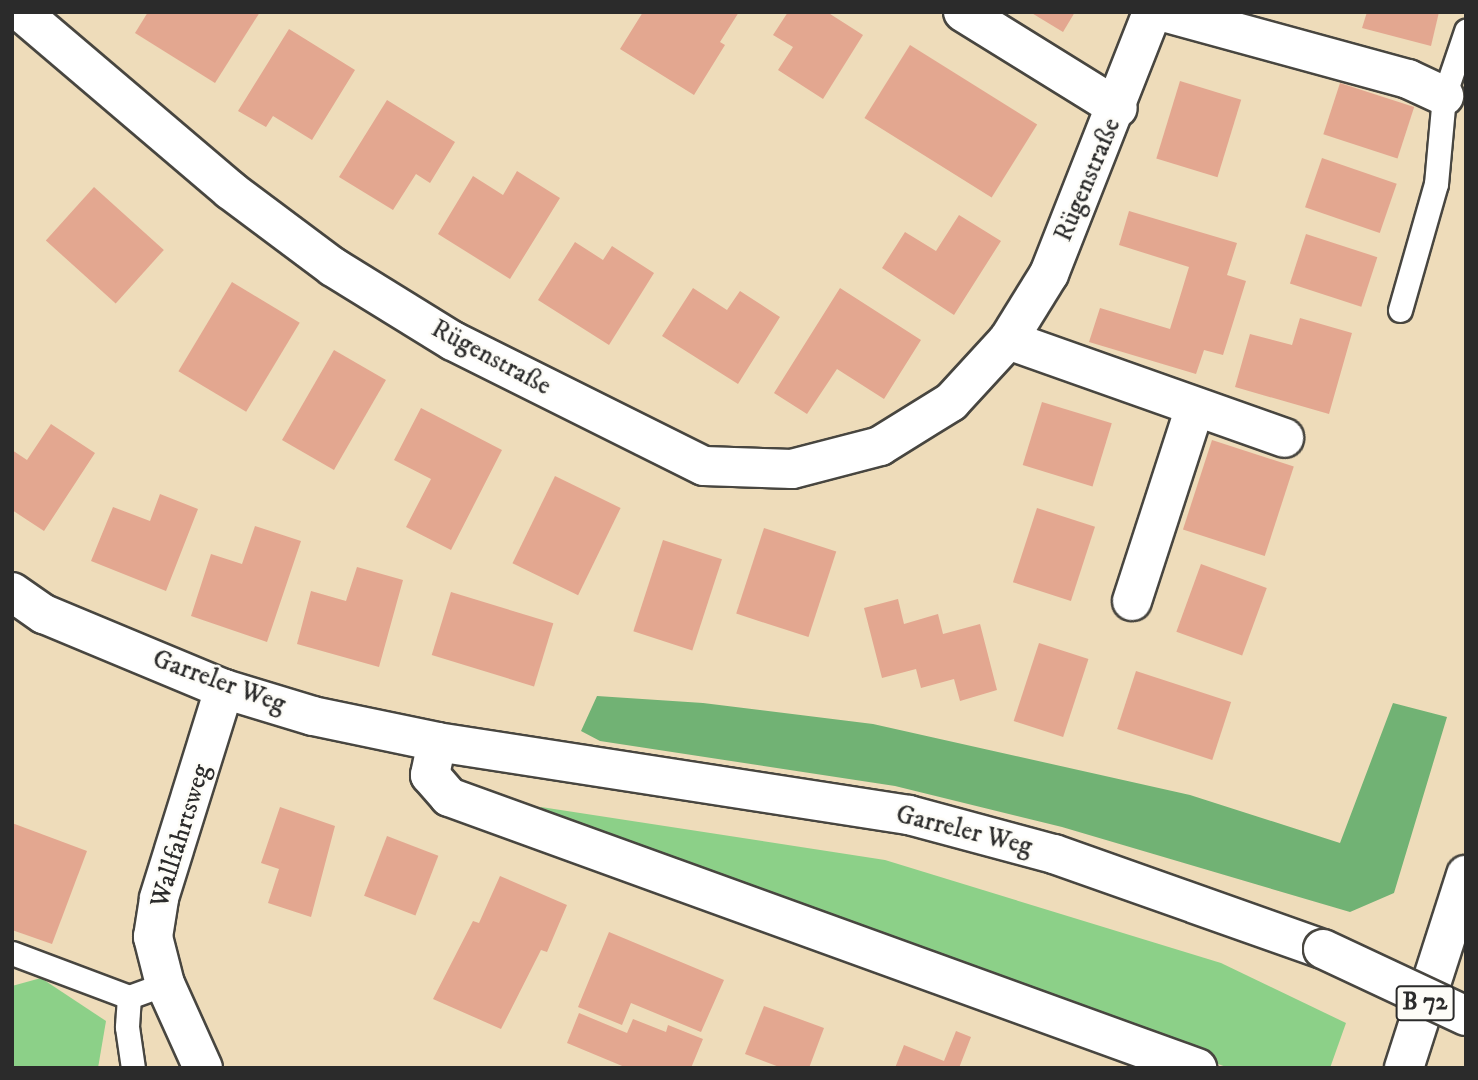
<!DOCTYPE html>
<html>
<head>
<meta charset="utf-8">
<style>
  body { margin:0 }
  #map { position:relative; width:1478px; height:1080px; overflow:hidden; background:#eedcba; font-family:"IM FELL DW Pica",serif }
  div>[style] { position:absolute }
  .green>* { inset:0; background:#8cd088 }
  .forest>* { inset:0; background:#71b274 }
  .building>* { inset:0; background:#e3a790; transform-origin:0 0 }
  .roads { filter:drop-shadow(2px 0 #484640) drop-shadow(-2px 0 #484640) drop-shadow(0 2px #484640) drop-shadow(0 -2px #484640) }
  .service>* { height:23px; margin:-11.5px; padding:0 11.5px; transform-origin:11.5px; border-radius:11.5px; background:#fff }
  .minor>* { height:38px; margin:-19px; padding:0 19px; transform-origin:19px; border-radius:19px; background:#fff }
  .trunk>* { height:38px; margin:-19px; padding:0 19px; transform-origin:19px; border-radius:19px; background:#fff }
  .bridges { filter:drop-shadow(2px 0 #484640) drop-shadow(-2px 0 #484640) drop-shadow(0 2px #484640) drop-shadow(0 -2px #484640) }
  .minor-bridge>* { height:38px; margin:-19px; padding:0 19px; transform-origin:19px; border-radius:19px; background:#fff }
  span { translate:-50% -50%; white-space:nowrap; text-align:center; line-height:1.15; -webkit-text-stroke:5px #fdfcf7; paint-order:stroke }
  .shield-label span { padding:2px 5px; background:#fdfcf7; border:2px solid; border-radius:5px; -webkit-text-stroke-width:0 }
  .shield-label { font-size:24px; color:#2b2b2b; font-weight:700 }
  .street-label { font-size:26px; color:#2b2b2b }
  .frame { position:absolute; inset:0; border:14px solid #2b2b2b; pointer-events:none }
</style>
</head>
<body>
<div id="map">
  <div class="green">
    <div style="clip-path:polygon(541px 807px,885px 860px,1221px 963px,1346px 1023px,1330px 1068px,1229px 1068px,537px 815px)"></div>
    <div style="clip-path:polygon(41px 978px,106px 1021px,98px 1068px,12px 1068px,12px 986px)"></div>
  </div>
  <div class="forest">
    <div style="clip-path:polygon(597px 696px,703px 703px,873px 724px,1190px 795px,1340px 843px,1393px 703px,1447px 717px,1394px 893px,1350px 912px,1062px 827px,895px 786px,600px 741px,581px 731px)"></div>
  </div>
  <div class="building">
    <div style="clip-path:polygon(148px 12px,260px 12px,215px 83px,135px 33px)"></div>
    <div style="clip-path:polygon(643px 12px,739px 12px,720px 42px,725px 45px,694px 95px,620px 49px)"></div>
    <div style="clip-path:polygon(788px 12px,827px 12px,863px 35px,823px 99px,778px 70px,793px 47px,773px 35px)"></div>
    <div style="clip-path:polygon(1030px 12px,1075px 12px,1063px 32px)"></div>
    <div style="clip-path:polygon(1367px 12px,1439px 12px,1431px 46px,1362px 28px)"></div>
    <div style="clip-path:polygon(289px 29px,355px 70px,312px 140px,273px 116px,266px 127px,238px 111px)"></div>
    <div style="left:910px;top:45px;width:150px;height:86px;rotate:32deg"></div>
    <div style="left:1180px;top:81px;width:64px;height:81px;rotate:17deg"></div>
    <div style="left:1340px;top:83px;width:78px;height:54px;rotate:18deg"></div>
    <div style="clip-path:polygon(387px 100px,455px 142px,430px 183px,416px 174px,393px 210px,339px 177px)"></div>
    <div style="left:1322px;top:158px;width:79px;height:52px;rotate:19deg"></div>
    <div style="clip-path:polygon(517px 171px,560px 198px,510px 279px,438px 234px,473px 176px,503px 195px)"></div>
    <div style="left:94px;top:187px;width:94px;height:72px;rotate:42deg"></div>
    <div style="clip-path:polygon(1129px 211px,1237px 243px,1227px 275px,1246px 281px,1223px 355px,1204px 350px,1196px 374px,1089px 342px,1100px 308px,1170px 329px,1179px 300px,1189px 267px,1119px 245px)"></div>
    <div style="clip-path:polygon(959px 215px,1001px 241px,954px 315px,882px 268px,905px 232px,936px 251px)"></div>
    <div style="left:1306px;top:234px;width:75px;height:52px;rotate:18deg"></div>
    <div style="clip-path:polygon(575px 242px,603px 260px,612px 246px,654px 273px,609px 345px,538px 300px)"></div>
    <div style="left:232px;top:282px;width:79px;height:104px;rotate:31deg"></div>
    <div style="clip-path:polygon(693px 288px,727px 310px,740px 291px,780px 317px,738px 384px,662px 336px)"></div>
    <div style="clip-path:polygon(840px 288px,921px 340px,884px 399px,837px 369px,807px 414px,774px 393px)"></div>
    <div style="clip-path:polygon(1300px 318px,1352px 333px,1329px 414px,1235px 387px,1250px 334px,1292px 345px)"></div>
    <div style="left:334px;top:350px;width:60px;height:104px;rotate:30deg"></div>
    <div style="left:1042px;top:402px;width:73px;height:66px;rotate:17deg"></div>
    <div style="clip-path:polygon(421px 408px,502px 450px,451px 550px,406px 527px,431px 479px,394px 460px)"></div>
    <div style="clip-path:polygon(51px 424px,95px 453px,44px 531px,12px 510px,12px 450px,27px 460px)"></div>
    <div style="left:1212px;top:440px;width:86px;height:94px;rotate:18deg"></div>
    <div style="left:555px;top:476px;width:73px;height:97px;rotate:26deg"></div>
    <div style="clip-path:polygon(160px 494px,198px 509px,166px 591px,91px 561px,113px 507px,150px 521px)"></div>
    <div style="left:1037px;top:508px;width:61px;height:78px;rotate:18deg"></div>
    <div style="clip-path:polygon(255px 526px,301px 541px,267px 642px,191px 616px,211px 554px,242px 564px)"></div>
    <div style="left:764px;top:528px;width:76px;height:90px;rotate:18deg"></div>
    <div style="left:663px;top:540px;width:62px;height:96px;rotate:18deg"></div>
    <div style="left:1201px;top:564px;width:70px;height:72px;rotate:20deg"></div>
    <div style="clip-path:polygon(357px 567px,403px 580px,379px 667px,297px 644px,311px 591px,346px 601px)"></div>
    <div style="left:451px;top:592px;width:107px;height:66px;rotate:17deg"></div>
    <div style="clip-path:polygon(898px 599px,904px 624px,938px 614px,943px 634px,980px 624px,997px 690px,960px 701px,954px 679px,921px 688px,916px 669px,882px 678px,864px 608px)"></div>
    <div style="left:1039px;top:643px;width:52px;height:82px;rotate:18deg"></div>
    <div style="left:1136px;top:671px;width:100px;height:61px;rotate:18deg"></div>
    <div style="clip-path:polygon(280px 807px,335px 826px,311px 917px,268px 903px,279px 869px,261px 863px)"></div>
    <div style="clip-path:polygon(12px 823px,87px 851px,52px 944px,12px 930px)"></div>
    <div style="left:387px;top:836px;width:55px;height:64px;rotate:21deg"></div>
    <div style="clip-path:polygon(500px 876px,567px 905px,547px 952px,541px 950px,501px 1029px,433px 999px,473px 921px,479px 923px)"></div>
    <div style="clip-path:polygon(609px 932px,724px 980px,701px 1032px,631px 1003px,622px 1025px,578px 1007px)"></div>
    <div style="clip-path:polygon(764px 1006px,824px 1028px,809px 1068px,782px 1068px,745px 1054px)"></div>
    <div style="clip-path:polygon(579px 1013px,627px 1033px,633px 1019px,666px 1032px,668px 1025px,703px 1039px,691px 1068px,627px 1068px,567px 1043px)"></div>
    <div style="clip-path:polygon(956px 1031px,971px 1037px,959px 1068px,895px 1068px,904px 1045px,944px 1061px)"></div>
  </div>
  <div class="roads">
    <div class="service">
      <div style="left:1400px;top:310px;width:131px;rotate:-74.1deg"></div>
      <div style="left:1436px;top:184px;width:88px;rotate:-84.8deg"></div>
      <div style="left:1444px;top:96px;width:69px;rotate:-71.3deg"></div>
      <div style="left:12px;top:953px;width:125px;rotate:20.6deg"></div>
      <div style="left:129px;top:997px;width:38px;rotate:-20deg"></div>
      <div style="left:129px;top:997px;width:30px;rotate:94deg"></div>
      <div style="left:127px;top:1027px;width:41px;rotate:81.7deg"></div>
    </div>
    <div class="minor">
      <div style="left:21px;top:12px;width:275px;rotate:40.4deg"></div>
      <div style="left:230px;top:190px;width:129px;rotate:36.8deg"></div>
      <div style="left:333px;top:267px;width:141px;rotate:31.7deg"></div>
      <div style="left:453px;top:341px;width:280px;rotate:26.5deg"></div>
      <div style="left:704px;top:466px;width:88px;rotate:2deg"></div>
      <div style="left:792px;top:469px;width:91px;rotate:-14.6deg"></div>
      <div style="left:880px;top:446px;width:84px;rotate:-31.8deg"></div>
      <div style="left:951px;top:402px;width:84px;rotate:-47.4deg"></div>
      <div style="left:1008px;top:340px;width:78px;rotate:-58.2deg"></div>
      <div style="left:1049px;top:274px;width:282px;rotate:-68.5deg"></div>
      <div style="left:963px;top:12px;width:182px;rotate:31.8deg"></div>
      <div style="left:1163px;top:12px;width:254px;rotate:15.3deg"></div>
      <div style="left:1408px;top:79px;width:40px;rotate:25deg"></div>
      <div style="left:1008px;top:340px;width:293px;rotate:19.5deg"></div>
      <div style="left:12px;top:592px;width:39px;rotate:35deg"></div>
      <div style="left:44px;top:614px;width:195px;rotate:22.6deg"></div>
      <div style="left:224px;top:689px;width:93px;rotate:16.9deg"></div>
      <div style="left:313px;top:716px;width:127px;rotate:11.8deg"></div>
      <div style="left:437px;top:742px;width:478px;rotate:8.8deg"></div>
      <div style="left:909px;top:815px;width:150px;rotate:15.1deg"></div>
      <div style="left:1054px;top:854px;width:285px;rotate:19.5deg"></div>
      <div style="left:1132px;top:601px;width:204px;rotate:-72deg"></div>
      <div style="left:437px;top:742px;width:34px;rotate:102deg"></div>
      <div style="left:430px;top:775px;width:29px;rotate:49deg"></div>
      <div style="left:449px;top:797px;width:796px;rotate:19.92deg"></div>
      <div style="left:203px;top:1068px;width:92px;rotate:-114.3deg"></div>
      <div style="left:165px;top:984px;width:49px;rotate:-104.3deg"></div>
      <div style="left:153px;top:937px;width:39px;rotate:-81deg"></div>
      <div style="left:159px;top:898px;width:219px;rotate:-72.7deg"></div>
    </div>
    <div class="trunk">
      <div style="left:1404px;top:1068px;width:203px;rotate:-72.2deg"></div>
    </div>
  </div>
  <div class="bridges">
    <div class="minor-bridge">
      <div style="left:1323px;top:949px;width:158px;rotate:25.1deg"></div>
    </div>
  </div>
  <div class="shield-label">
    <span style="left:1425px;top:1003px">B 72</span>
  </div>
  <div class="street-label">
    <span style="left:1088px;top:180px;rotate:-67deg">Rügenstraße</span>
    <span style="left:491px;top:358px;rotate:28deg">Rügenstraße</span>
    <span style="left:219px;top:682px;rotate:20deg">Garreler Weg</span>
    <span style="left:964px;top:831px;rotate:14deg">Garreler Weg</span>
    <span style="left:181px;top:836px;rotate:-73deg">Wallfahrtsweg</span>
  </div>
  <div class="frame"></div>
</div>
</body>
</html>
